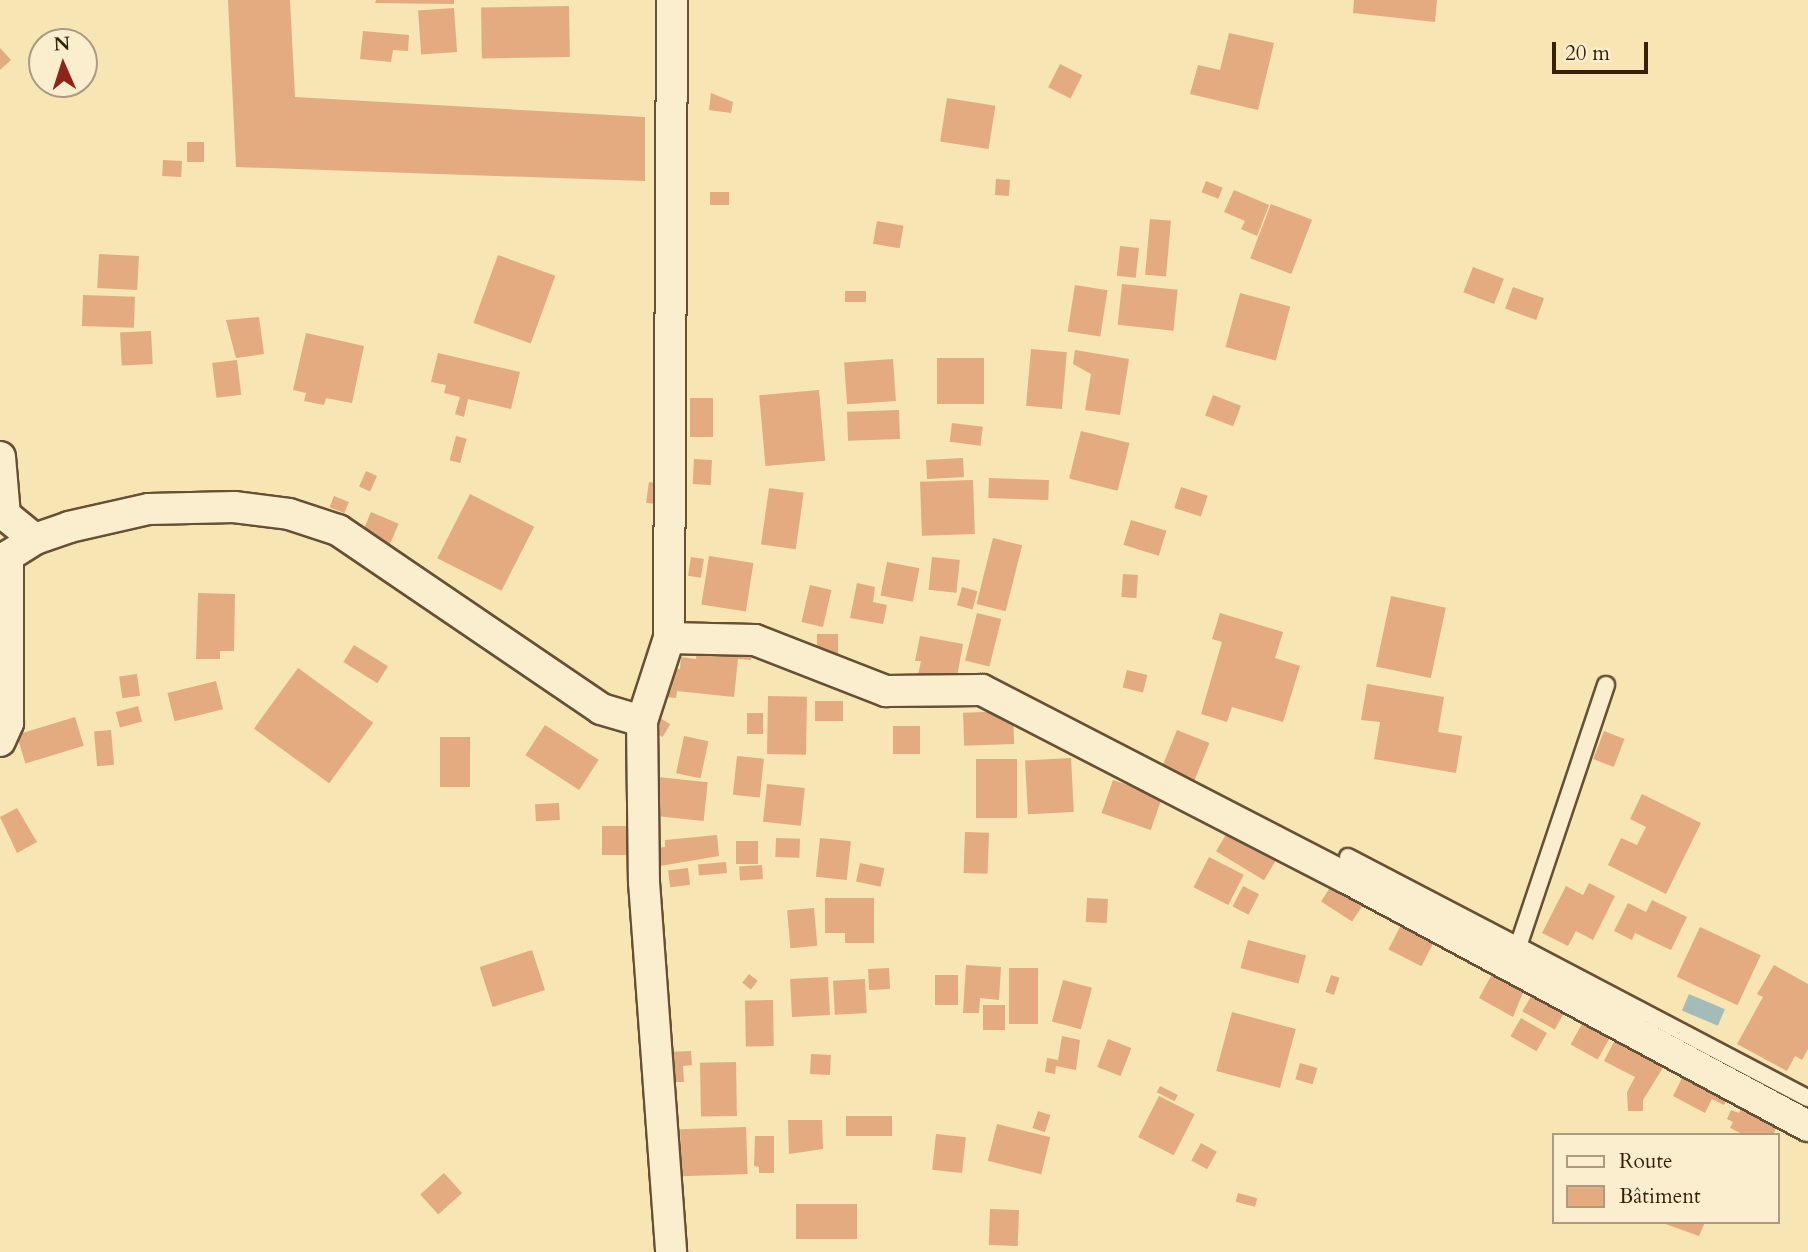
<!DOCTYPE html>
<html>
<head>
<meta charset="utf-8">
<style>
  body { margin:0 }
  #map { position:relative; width:1808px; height:1252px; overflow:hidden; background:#f7e5b3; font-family:Cardo,serif }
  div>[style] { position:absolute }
  .water>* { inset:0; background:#a4bcb9; transform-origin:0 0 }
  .building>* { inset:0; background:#e3ab7f; transform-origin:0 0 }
  .roads { filter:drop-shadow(2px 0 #675033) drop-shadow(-2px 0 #675033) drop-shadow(0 2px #675033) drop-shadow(0 -2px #675033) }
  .lane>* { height:16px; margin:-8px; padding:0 8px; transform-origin:8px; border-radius:8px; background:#faeece }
  .street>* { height:30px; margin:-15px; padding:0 15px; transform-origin:15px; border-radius:15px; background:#faeece }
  span { translate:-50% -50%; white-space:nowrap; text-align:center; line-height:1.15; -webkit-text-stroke:6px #faeece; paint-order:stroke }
  .legend { position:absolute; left:1552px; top:1133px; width:228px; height:91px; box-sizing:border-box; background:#faeece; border:2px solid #ac9b7f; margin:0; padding:9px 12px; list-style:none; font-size:21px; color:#371f08 }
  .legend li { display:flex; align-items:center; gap:14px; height:35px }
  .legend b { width:35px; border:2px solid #ac9b7f }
  .north { position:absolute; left:28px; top:28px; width:70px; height:70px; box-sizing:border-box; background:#faeece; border:2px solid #ac9b7f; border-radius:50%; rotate:357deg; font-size:19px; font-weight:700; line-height:28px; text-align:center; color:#371f08 }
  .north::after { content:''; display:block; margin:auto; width:24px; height:32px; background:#8f2418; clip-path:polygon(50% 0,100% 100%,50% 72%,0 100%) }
  .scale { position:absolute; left:1552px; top:42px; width:96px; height:32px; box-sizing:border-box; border:4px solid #371f08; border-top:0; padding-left:9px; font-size:21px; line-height:24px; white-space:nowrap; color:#371f08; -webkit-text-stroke:5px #faeece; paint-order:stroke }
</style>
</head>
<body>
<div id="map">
  <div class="water">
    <div style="left:1689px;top:994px;width:39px;height:18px;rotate:23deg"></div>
  </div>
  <div class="building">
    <div style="clip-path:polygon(228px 0,290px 0,295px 97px,645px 117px,645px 181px,236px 167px)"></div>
    <div style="clip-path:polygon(376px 0,454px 0,454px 4px,375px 3px)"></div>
    <div style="clip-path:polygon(1354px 0,1437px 0,1435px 22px,1353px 13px)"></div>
    <div style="left:569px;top:6px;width:51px;height:88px;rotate:89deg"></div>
    <div style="left:454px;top:8px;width:44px;height:36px;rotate:86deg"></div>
    <div style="clip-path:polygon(363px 31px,409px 35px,408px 51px,393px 50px,391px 62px,360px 59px)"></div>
    <div style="clip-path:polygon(1229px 33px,1274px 43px,1258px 110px,1190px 94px,1198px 65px,1220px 70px)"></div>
    <div style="clip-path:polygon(0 48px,11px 60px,0 70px)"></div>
    <div style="left:1060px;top:64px;width:25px;height:26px;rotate:27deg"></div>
    <div style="clip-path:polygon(711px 93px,733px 102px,731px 113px,709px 110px)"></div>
    <div style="left:947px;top:98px;width:49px;height:44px;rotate:9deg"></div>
    <div style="left:204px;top:142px;width:20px;height:17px;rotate:90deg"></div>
    <div style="left:163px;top:160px;width:19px;height:16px;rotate:3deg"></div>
    <div style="left:996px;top:179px;width:14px;height:16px;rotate:4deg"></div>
    <div style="left:1206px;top:181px;width:18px;height:12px;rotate:22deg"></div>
    <div style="clip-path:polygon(1234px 190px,1269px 205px,1257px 236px,1241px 229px,1245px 221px,1224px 212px)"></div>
    <div style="left:710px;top:192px;width:19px;height:13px"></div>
    <div style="left:1271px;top:204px;width:44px;height:58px;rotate:21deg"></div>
    <div style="left:1150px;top:219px;width:21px;height:56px;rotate:5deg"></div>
    <div style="left:877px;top:221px;width:27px;height:23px;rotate:10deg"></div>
    <div style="left:1120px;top:246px;width:19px;height:30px;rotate:6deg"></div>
    <div style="left:99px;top:254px;width:40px;height:34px;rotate:3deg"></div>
    <div style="left:498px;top:255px;width:61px;height:72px;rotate:20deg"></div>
    <div style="left:1473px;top:267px;width:33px;height:27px;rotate:21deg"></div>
    <div style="left:1122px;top:284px;width:56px;height:41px;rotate:6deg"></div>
    <div style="left:1075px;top:285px;width:33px;height:47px;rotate:9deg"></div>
    <div style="left:1513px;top:287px;width:33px;height:23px;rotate:20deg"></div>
    <div style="left:845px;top:291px;width:21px;height:11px"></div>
    <div style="left:1240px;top:293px;width:52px;height:56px;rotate:15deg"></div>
    <div style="left:83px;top:295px;width:52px;height:31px;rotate:2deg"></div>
    <div style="clip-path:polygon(259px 317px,264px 354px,236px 358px,226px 320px)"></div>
    <div style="left:151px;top:331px;width:33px;height:31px;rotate:87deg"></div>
    <div style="clip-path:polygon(306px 333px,364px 346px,352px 403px,326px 398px,324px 405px,304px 401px,306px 393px,293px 390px)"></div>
    <div style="left:1031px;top:349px;width:36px;height:57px;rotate:5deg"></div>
    <div style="clip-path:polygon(1075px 350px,1129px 359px,1120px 415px,1085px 410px,1091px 374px,1073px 364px)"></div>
    <div style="clip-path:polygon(438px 353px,520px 372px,511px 409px,468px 399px,464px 417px,455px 414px,460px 397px,444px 393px,446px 385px,431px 382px)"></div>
    <div style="left:984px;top:358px;width:46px;height:47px;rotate:90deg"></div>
    <div style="left:893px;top:359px;width:42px;height:49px;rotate:86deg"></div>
    <div style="left:237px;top:360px;width:35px;height:25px;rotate:83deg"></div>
    <div style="left:819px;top:390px;width:71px;height:60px;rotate:85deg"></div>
    <div style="left:1213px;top:395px;width:30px;height:22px;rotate:21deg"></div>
    <div style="left:690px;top:398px;width:23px;height:39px"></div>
    <div style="left:899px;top:410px;width:29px;height:52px;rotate:88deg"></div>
    <div style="left:952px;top:423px;width:31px;height:19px;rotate:7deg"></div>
    <div style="left:1081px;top:431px;width:50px;height:49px;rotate:14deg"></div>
    <div style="left:456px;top:436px;width:11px;height:25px;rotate:15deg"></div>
    <div style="left:963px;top:458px;width:19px;height:37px;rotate:87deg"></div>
    <div style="left:694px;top:459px;width:18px;height:25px;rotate:3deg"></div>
    <div style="left:366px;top:471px;width:12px;height:17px;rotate:24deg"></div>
    <div style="left:989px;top:478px;width:60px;height:20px;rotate:2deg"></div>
    <div style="left:973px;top:480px;width:54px;height:53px;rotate:88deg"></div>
    <div style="left:649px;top:482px;width:14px;height:21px;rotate:8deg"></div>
    <div style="left:1181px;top:487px;width:28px;height:22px;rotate:18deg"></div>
    <div style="left:769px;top:488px;width:35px;height:57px;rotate:8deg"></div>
    <div style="left:470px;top:494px;width:72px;height:72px;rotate:27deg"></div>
    <div style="left:334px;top:496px;width:16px;height:12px;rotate:22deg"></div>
    <div style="left:371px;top:512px;width:30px;height:22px;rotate:23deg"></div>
    <div style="left:1131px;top:520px;width:37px;height:26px;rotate:17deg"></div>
    <div style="left:993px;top:538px;width:30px;height:68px;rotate:14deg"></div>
    <div style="left:709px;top:556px;width:45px;height:49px;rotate:9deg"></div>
    <div style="left:691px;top:557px;width:13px;height:19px;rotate:9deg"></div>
    <div style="left:932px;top:557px;width:28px;height:33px;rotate:6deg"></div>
    <div style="left:887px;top:562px;width:33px;height:34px;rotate:11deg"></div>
    <div style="left:1123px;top:574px;width:15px;height:23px;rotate:4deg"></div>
    <div style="clip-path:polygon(857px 583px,875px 587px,873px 602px,887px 605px,883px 624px,850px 618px)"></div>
    <div style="left:810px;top:585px;width:22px;height:38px;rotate:13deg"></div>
    <div style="left:962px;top:587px;width:16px;height:19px;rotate:15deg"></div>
    <div style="clip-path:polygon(198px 593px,235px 594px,234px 651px,220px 651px,220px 659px,196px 659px)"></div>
    <div style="left:1391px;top:596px;width:56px;height:72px;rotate:12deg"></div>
    <div style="left:977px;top:613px;width:25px;height:49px;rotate:14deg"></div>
    <div style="clip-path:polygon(1220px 613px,1283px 632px,1275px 658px,1300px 666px,1283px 722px,1232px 707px,1227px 722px,1201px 714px,1222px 642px,1212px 639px)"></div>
    <div style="left:817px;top:634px;width:21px;height:20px"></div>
    <div style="clip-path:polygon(920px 636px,963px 644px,956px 682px,918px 675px,921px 661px,915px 661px)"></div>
    <div style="clip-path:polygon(697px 644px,752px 650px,751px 660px,738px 659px,734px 697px,677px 691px,676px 698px,665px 697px,666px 690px,671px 690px,674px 668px,680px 669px,681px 657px,696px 659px)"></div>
    <div style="left:354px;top:645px;width:40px;height:20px;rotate:32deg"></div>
    <div style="left:298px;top:668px;width:93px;height:75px;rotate:36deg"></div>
    <div style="left:1127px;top:670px;width:21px;height:18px;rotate:14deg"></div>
    <div style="left:137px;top:674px;width:22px;height:18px;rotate:82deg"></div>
    <div style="left:216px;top:681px;width:29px;height:50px;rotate:76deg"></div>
    <div style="clip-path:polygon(1367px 684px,1444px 697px,1438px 732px,1462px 736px,1456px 773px,1374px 759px,1380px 722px,1361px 720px)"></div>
    <div style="left:768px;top:696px;width:39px;height:58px;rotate:1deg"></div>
    <div style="left:843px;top:701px;width:20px;height:28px;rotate:90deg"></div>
    <div style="left:138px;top:706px;width:16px;height:23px;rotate:75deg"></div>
    <div style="left:1013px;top:711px;width:33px;height:50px;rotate:88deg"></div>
    <div style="left:747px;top:713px;width:16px;height:21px"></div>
    <div style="left:75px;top:717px;width:30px;height:61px;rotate:73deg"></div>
    <div style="left:660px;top:718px;width:12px;height:15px;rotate:31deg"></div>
    <div style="left:545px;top:725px;width:64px;height:36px;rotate:33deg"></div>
    <div style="left:893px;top:726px;width:27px;height:28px"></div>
    <div style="left:111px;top:730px;width:35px;height:17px;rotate:85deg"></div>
    <div style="left:1177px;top:730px;width:35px;height:40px;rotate:22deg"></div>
    <div style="left:1604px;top:731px;width:22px;height:30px;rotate:21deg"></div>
    <div style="left:684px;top:736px;width:25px;height:38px;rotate:12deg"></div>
    <div style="left:470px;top:737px;width:50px;height:30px;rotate:90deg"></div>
    <div style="left:737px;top:756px;width:27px;height:39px;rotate:6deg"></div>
    <div style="left:1071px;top:758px;width:54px;height:46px;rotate:87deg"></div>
    <div style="left:976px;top:759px;width:41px;height:59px"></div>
    <div style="left:658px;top:777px;width:50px;height:39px;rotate:6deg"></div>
    <div style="left:1113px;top:780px;width:52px;height:35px;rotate:19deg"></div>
    <div style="left:767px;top:784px;width:38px;height:38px;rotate:6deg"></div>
    <div style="clip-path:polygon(1642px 794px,1701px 823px,1666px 894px,1608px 865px,1621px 838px,1637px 845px,1646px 827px,1630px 819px)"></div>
    <div style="left:559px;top:803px;width:17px;height:24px;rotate:87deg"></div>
    <div style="clip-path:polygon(17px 808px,37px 842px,17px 853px,0 817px)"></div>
    <div style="left:1233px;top:823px;width:56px;height:33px;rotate:31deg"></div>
    <div style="left:602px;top:826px;width:25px;height:29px"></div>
    <div style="left:965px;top:832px;width:24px;height:41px;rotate:2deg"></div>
    <div style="clip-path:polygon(717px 835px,719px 856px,654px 867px,653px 848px,665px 847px,665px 840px)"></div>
    <div style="left:776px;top:838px;width:24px;height:19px;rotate:2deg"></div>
    <div style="left:820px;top:838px;width:31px;height:39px;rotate:6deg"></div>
    <div style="left:736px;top:841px;width:22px;height:23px"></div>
    <div style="left:1209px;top:857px;width:39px;height:34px;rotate:27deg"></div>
    <div style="left:726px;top:862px;width:11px;height:28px;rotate:85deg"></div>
    <div style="left:860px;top:863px;width:25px;height:19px;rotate:12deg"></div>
    <div style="left:762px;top:865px;width:14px;height:23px;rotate:86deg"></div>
    <div style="left:688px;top:868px;width:17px;height:20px;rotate:83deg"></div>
    <div style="left:1333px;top:883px;width:37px;height:22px;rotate:33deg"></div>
    <div style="clip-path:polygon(1589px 883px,1615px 896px,1593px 940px,1576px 931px,1568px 946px,1542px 933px,1566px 886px,1583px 895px)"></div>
    <div style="left:1243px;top:886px;width:18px;height:23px;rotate:27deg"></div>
    <div style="clip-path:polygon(825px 898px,874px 898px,874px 943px,845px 943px,845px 933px,825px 933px)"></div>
    <div style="left:1087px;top:898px;width:21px;height:24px;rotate:3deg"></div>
    <div style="clip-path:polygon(1652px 900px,1687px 917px,1671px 950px,1635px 933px,1632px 940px,1614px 931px,1628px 903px,1646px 912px)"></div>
    <div style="left:814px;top:908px;width:38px;height:27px;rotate:85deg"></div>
    <div style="left:1403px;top:921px;width:37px;height:32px;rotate:27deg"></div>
    <div style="left:1700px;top:927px;width:67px;height:55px;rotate:25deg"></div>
    <div style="left:1248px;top:940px;width:60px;height:29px;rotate:15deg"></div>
    <div style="left:532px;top:950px;width:42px;height:55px;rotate:72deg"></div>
    <div style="clip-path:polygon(1498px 963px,1528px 980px,1513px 1017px,1479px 998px)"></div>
    <div style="clip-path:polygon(966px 965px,1001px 967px,999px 1000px,980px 998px,979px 1013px,963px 1013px)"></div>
    <div style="clip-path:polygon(1774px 965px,1808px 984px,1808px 1049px,1802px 1060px,1795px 1056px,1787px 1071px,1737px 1044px,1763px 997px,1757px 994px)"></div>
    <div style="left:889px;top:968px;width:21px;height:21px;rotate:87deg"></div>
    <div style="left:1009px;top:968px;width:29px;height:56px"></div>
    <div style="left:749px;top:974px;width:11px;height:11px;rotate:38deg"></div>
    <div style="left:935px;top:975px;width:23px;height:30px"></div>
    <div style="left:1331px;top:975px;width:9px;height:18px;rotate:18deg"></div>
    <div style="left:828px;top:977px;width:38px;height:38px;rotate:87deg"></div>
    <div style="left:865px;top:979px;width:34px;height:32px;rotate:87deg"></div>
    <div style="left:1063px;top:980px;width:30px;height:43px;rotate:15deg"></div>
    <div style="left:1536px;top:987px;width:37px;height:28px;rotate:29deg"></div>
    <div style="left:773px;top:1000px;width:46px;height:28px;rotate:89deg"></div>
    <div style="left:983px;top:1005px;width:22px;height:25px"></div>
    <div style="left:1232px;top:1012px;width:66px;height:61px;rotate:15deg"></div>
    <div style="left:1588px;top:1013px;width:31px;height:36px;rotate:29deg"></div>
    <div style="left:1521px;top:1018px;width:30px;height:21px;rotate:30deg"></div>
    <div style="clip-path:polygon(1619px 1032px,1669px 1058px,1643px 1100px,1643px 1111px,1628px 1111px,1627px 1092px,1635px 1077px,1604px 1061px)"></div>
    <div style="clip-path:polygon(1062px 1036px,1080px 1040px,1076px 1070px,1056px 1066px,1055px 1074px,1045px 1072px,1047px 1058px,1058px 1060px)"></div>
    <div style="left:1108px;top:1039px;width:25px;height:30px;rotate:21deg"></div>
    <div style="clip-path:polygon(691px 1051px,692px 1065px,683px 1066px,684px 1082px,668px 1082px,667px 1052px)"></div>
    <div style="left:811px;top:1054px;width:20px;height:20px;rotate:3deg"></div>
    <div style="left:736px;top:1062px;width:54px;height:36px;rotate:89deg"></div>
    <div style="left:1300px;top:1063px;width:18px;height:17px;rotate:16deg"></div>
    <div style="clip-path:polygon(1687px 1068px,1731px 1092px,1724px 1105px,1712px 1099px,1705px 1113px,1673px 1096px)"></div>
    <div style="left:1160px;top:1086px;width:20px;height:7px;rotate:27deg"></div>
    <div style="left:1159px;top:1096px;width:40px;height:46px;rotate:27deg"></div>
    <div style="clip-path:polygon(1744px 1103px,1780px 1119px,1773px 1135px,1744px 1135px,1730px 1128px,1733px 1122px,1727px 1119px,1731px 1110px,1739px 1113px)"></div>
    <div style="left:1038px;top:1111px;width:13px;height:18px;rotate:18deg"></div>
    <div style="left:846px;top:1116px;width:46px;height:20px"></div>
    <div style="clip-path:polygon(788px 1120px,822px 1120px,823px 1149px,789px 1154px)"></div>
    <div style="left:997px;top:1124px;width:55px;height:38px;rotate:14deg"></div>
    <div style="left:746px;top:1127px;width:47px;height:66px;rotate:88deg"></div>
    <div style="left:936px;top:1134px;width:30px;height:36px;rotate:6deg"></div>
    <div style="clip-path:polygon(755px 1136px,774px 1136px,774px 1173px,759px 1173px,759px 1167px,754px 1166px)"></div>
    <div style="left:1201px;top:1143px;width:18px;height:20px;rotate:29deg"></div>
    <div style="left:444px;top:1173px;width:27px;height:32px;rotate:48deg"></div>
    <div style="left:1238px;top:1193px;width:20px;height:9px;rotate:15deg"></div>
    <div style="left:857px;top:1204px;width:35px;height:61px;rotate:90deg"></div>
    <div style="left:990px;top:1209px;width:29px;height:36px;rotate:2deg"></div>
    <div style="clip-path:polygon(1660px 1222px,1705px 1222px,1699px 1236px)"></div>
  </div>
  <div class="roads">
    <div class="lane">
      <div style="left:1606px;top:685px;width:275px;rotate:108.6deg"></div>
      <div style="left:1518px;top:946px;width:327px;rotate:27.7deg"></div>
      <div style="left:1348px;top:857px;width:192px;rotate:27.6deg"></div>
    </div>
    <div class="street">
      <div style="left:672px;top:0;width:638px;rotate:90.27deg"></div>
      <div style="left:669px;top:638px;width:86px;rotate:1.3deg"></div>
      <div style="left:755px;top:640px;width:141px;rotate:21.3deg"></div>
      <div style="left:886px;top:691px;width:96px;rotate:-0.6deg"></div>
      <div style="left:982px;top:690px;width:408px;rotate:27.3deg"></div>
      <div style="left:1345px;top:877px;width:526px;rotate:28.27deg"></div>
      <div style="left:0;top:457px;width:58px;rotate:85.1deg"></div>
      <div style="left:5px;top:515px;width:38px;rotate:39deg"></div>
      <div style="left:669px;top:638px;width:87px;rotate:108deg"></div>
      <div style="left:642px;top:721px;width:161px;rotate:89.3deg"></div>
      <div style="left:644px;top:882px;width:371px;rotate:85.8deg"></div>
      <div style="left:0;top:741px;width:20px;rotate:-66deg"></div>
      <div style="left:8px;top:723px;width:167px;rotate:-90deg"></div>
      <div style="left:8px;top:556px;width:32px;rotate:-32deg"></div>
      <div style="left:35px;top:539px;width:36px;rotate:-19deg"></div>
      <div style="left:69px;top:527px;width:82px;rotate:-12.7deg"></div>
      <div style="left:149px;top:509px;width:85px;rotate:-1.3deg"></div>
      <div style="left:234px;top:507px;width:55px;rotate:7.3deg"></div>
      <div style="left:289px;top:514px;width:52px;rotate:18.1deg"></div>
      <div style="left:338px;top:530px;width:318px;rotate:34.2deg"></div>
      <div style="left:601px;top:709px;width:43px;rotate:16.3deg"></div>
    </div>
  </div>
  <ul class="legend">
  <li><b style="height:9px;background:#faeece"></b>Route</li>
  <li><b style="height:19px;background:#e3ab7f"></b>Bâtiment</li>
  </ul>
  <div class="north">N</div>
  <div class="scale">20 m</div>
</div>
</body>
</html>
